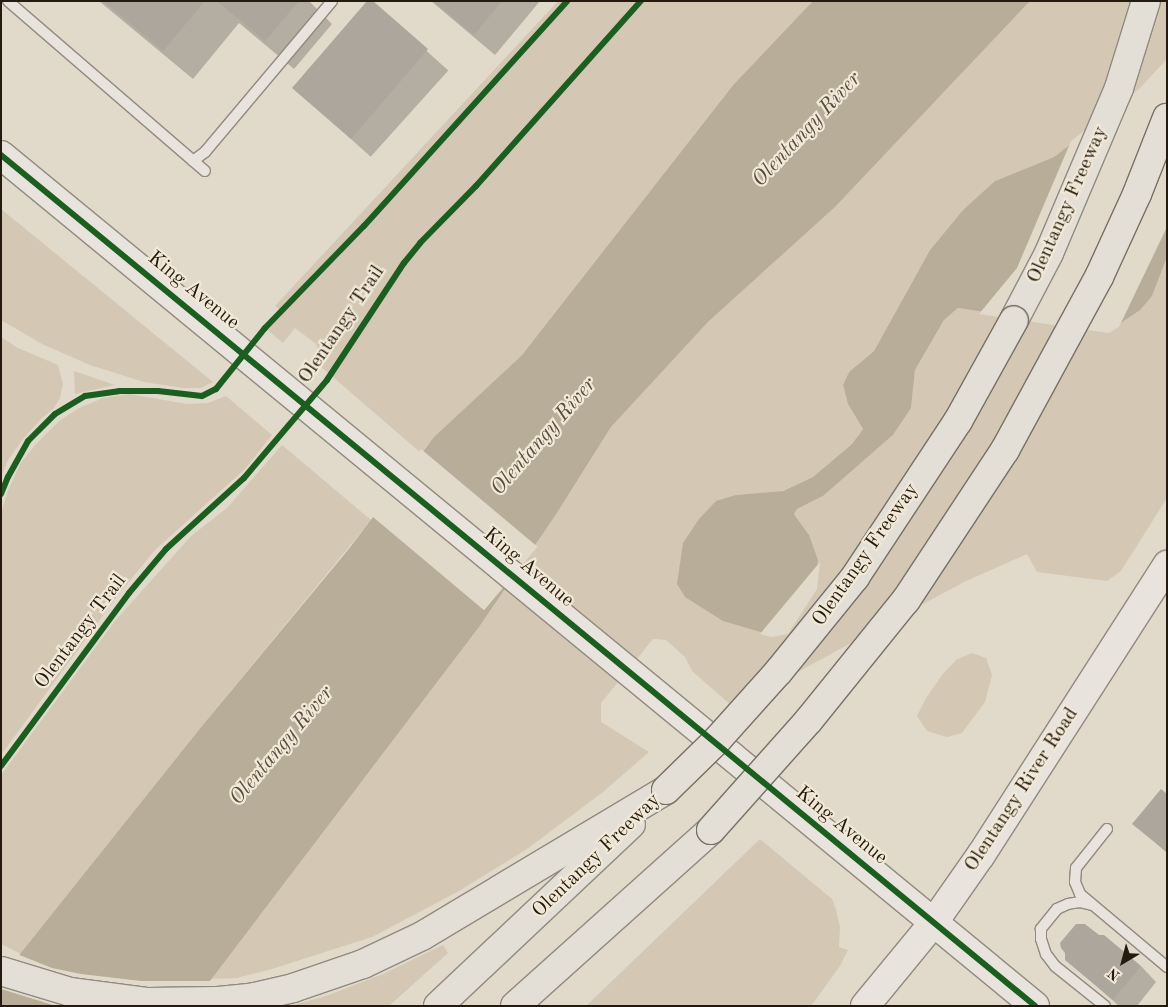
<!DOCTYPE html>
<html>
<head>
<meta charset="utf-8">
<style>
  body { margin:0 }
  #map { position:relative; width:1168px; height:1007px; overflow:hidden; background:#e1d9ca; font-family:"Old Standard TT",serif }
  div>[style] { position:absolute }
  .green>* { inset:0; background:#d4c8b5 }
  .water>* { inset:0; background:#b8ad99 }
  .pier>* { inset:0; background:#e1d9ca; transform-origin:0 0 }
  .shadow>* { inset:0; background:#0003; transform-origin:0 0 }
  .building>* { inset:0; background:#aca69c }
  .roads { filter:drop-shadow(1px 0 #908a80) drop-shadow(-1px 0 #908a80) drop-shadow(0 1px #908a80) drop-shadow(0 -1px #908a80) }
  .lane>* { height:10px; margin:-5px; padding:0 5px; transform-origin:5px; border-radius:5px; background:#e8e3dc }
  .secondary>* { height:28px; margin:-14px; padding:0 14px; transform-origin:14px; border-radius:14px; background:#e8e3dc }
  .highway>* { height:28px; margin:-14px; padding:0 14px; transform-origin:14px; border-radius:14px; background:#e4dfd6 }
  .bridges { filter:drop-shadow(1px 0 #767067) drop-shadow(-1px 0 #767067) drop-shadow(0 1px #767067) drop-shadow(0 -1px #767067) }
  .highway-bridge>* { height:28px; margin:-14px; padding:0 14px; transform-origin:14px; border-radius:14px; background:#e4dfd6 }
  .cycleway>* { height:6px; margin:-3px; padding:0 3px; transform-origin:3px; border-radius:3px; background:#1b5e20 }
  span { translate:-50% -50%; white-space:nowrap; text-align:center; line-height:1.15; -webkit-text-stroke:4.5px #f1e8d7; paint-order:stroke }
  .street-label { font-size:20px; color:#251a0f }
  .water-label { font-size:21px; color:#594d3e; font-style:italic }
  .frame { position:absolute; inset:0; border:2px solid #251a0f; pointer-events:none }
  .north { position:absolute; left:1098px; top:937px; width:50px; height:50px; -webkit-text-stroke:4px #f1e8d7; paint-order:stroke; rotate:217deg; font-size:14px; font-weight:700; line-height:20px; text-align:center; color:#251a0f }
  .north::after { content:''; display:block; margin:auto; width:18px; height:22px; background:#251a0f; clip-path:polygon(50% 0,100% 100%,50% 72%,0 100%) }
</style>
</head>
<body>
<div id="map">
  <div class="green">
    <div style="clip-path:polygon(558px 1px,813px 1px,734px 84px,522px 355px,434px 437px,421px 453px,312px 359px,318px 349px,316px 344px,295px 328px,283px 343px,265px 328px,281px 311px,275px 306px)"></div>
    <div style="clip-path:polygon(1030px 1px,1167px 1px,1167px 62px,1141px 90px,1054px 157px,995px 181px,963px 210px,930px 250px,874px 351px,849px 372px,843px 385px,848px 404px,863px 429px,852px 444px,813px 477px,782px 491px,736px 495px,809px 535px,794px 514px,797px 509px,823px 496px,893px 435px,911px 408px,915px 370px,944px 320px,958px 308px,1109px 331px,1152px 296px,1167px 257px,1167px 498px,1121px 571px,1107px 581px,1037px 572px,1027px 554px,964px 582px,733px 707px,692px 671px,685px 657px,666px 640px,653px 639px,601px 703px,601px 722px,649px 752px,603px 792px,527px 849px,459px 891px,372px 937px,272px 969px,237px 978px,211px 979px,479px 627px,555px 516px,611px 427px,708px 322px,835px 207px)"></div>
    <div style="clip-path:polygon(1px 209px,213px 382px,201px 388px,183px 388px,144px 382px,90px 365px,42px 344px,1px 320px)"></div>
    <div style="clip-path:polygon(1px 337px,18px 348px,58px 365px,63px 384px,60px 398px,54px 408px,41px 419px,24px 438px,8px 460px,1px 477px)"></div>
    <div style="clip-path:polygon(74px 371px,115px 385px,75px 394px)"></div>
    <div style="clip-path:polygon(129px 394px,187px 404px,208px 403px,226px 396px,272px 435px,245px 469px,155px 550px,118px 595px,1px 755px,1px 513px,8px 491px,20px 464px,36px 444px,59px 421px,79px 408px,103px 398px)"></div>
    <div style="clip-path:polygon(282px 445px,371px 520px,202px 726px,21px 954px,1px 944px,1px 775px,115px 621px,191px 536px,227px 508px)"></div>
    <div style="clip-path:polygon(972px 653px,986px 658px,992px 675px,985px 702px,962px 733px,947px 737px,927px 731px,917px 716px,926px 698px,942px 675px,956px 660px)"></div>
    <div style="clip-path:polygon(760px 839px,832px 899px,836px 910px,840px 927px,839px 947px,848px 950px,840px 966px,811px 1006px,586px 1006px)"></div>
    <div style="clip-path:polygon(443px 945px,448px 953px,389px 1006px,290px 1006px,326px 996px,383px 974px)"></div>
  </div>
  <div class="water">
    <div style="clip-path:polygon(813px 1px,1030px 1px,835px 207px,708px 322px,611px 427px,555px 516px,479px 627px,191px 1006px,1px 1006px,1px 978px,202px 726px,348px 550px,434px 437px,522px 355px,734px 84px)"></div>
    <div style="clip-path:polygon(1167px 62px,1167px 257px,1152px 296px,1140px 310px,1109px 331px,958px 308px,944px 320px,915px 370px,911px 408px,893px 435px,823px 496px,797px 509px,794px 514px,809px 535px,818px 560px,815px 588px,771px 635px,723px 621px,685px 597px,677px 584px,683px 543px,699px 519px,716px 501px,736px 495px,783px 491px,813px 477px,852px 444px,863px 429px,848px 404px,843px 385px,849px 372px,874px 351px,930px 250px,963px 210px,995px 181px,1054px 157px,1141px 90px)"></div>
  </div>
  <div class="pier">
    <div style="clip-path:polygon(1167px 59px,1167px 227px,1119px 327px,1109px 333px,979px 314px,1017px 268px,1071px 141px,1139px 89px)"></div>
    <div style="left:421px;top:449px;width:152px;height:83px;rotate:40deg"></div>
    <div style="clip-path:polygon(820px 562px,817px 589px,788px 634px,771px 637px,760px 634px)"></div>
    <div style="clip-path:polygon(17px 954px,52px 968px,81px 974px,141px 981px,212px 981px,194px 1006px,56px 1006px,1px 989px,1px 974px)"></div>
  </div>
  <div class="shadow">
    <div style="clip-path:polygon(99px 1px,309px 1px,332px 24px,294px 69px,239px 23px,193px 79px)"></div>
    <div style="left:371px;top:1px;width:104px;height:116px;rotate:42deg"></div>
    <div style="clip-path:polygon(431px 1px,540px 1px,495px 55px)"></div>
    <div style="clip-path:polygon(1167px 795px,1167px 853px,1134px 824px)"></div>
    <div style="clip-path:polygon(1066px 959px,1141px 966px,1156px 982px,1137px 1006px,1119px 1006px)"></div>
  </div>
  <div class="building">
    <div style="clip-path:polygon(103px 1px,205px 1px,163px 51px)"></div>
    <div style="clip-path:polygon(217px 1px,299px 1px,265px 41px)"></div>
    <div style="clip-path:polygon(367px 1px,373px 1px,428px 49px,351px 139px,292px 88px)"></div>
    <div style="clip-path:polygon(433px 1px,502px 1px,474px 35px)"></div>
    <div style="clip-path:polygon(1161px 789px,1167px 794px,1167px 852px,1132px 824px)"></div>
    <div style="clip-path:polygon(1076px 924px,1085px 924px,1099px 935px,1104px 935px,1141px 966px,1113px 1000px,1065px 960px,1065px 953px,1061px 948px,1060px 943px)"></div>
  </div>
  <div class="roads">
    <div class="lane">
      <div style="left:8px;top:1px;width:260px;rotate:40.8deg"></div>
      <div style="left:193px;top:161px;width:15px;rotate:-37deg"></div>
      <div style="left:205px;top:152px;width:197px;rotate:-49.9deg"></div>
      <div style="left:1107px;top:829px;width:50px;rotate:128.5deg"></div>
      <div style="left:1076px;top:868px;width:14px;rotate:94deg"></div>
      <div style="left:1075px;top:882px;width:13px;rotate:67deg"></div>
      <div style="left:1080px;top:894px;width:114px;rotate:40deg"></div>
      <div style="left:1092px;top:905px;width:12px;rotate:-166deg"></div>
      <div style="left:1080px;top:902px;width:12px;rotate:171deg"></div>
      <div style="left:1068px;top:904px;width:12px;rotate:156deg"></div>
      <div style="left:1057px;top:909px;width:26px;rotate:129deg"></div>
      <div style="left:1041px;top:929px;width:10px;rotate:90deg"></div>
      <div style="left:1041px;top:939px;width:16px;rotate:72deg"></div>
      <div style="left:1046px;top:954px;width:15px;rotate:53deg"></div>
      <div style="left:1055px;top:966px;width:64px;rotate:38.7deg"></div>
    </div>
    <div class="secondary">
      <div style="left:1px;top:155px;width:1339px;rotate:39.45deg"></div>
      <div style="left:865px;top:1006px;width:109px;rotate:-50.6deg"></div>
      <div style="left:934px;top:922px;width:82px;rotate:-55deg"></div>
      <div style="left:981px;top:855px;width:345px;rotate:-57.3deg"></div>
    </div>
    <div class="highway">
      <div style="left:1014px;top:320px;width:76px;rotate:-62.4deg"></div>
      <div style="left:1049px;top:253px;width:179px;rotate:-67deg"></div>
      <div style="left:1119px;top:88px;width:91px;rotate:-72.8deg"></div>
      <div style="left:1px;top:971px;width:72px;rotate:16.9deg"></div>
      <div style="left:70px;top:992px;width:79px;rotate:7.3deg"></div>
      <div style="left:148px;top:1002px;width:70px;rotate:-0.8deg"></div>
      <div style="left:218px;top:1001px;width:37px;rotate:-6deg"></div>
      <div style="left:255px;top:997px;width:39px;rotate:-13deg"></div>
      <div style="left:293px;top:988px;width:74px;rotate:-18.9deg"></div>
      <div style="left:363px;top:964px;width:65px;rotate:-25.4deg"></div>
      <div style="left:422px;top:936px;width:284px;rotate:-30.9deg"></div>
      <div style="left:438px;top:1006px;width:265px;rotate:-43.3deg"></div>
      <div style="left:515px;top:1006px;width:263px;rotate:-41.9deg"></div>
    </div>
  </div>
  <div class="bridges">
    <div class="highway-bridge">
      <div style="left:666px;top:790px;width:73px;rotate:-44.4deg"></div>
      <div style="left:718px;top:739px;width:91px;rotate:-48.1deg"></div>
      <div style="left:779px;top:671px;width:121px;rotate:-51deg"></div>
      <div style="left:855px;top:577px;width:187px;rotate:-56.6deg"></div>
      <div style="left:958px;top:421px;width:115px;rotate:-61deg"></div>
      <div style="left:711px;top:830px;width:147px;rotate:-48.3deg"></div>
      <div style="left:809px;top:720px;width:154px;rotate:-51.1deg"></div>
      <div style="left:906px;top:600px;width:180px;rotate:-56.6deg"></div>
      <div style="left:1005px;top:450px;width:197px;rotate:-61.5deg"></div>
      <div style="left:1099px;top:277px;width:91px;rotate:-65.4deg"></div>
      <div style="left:1137px;top:194px;width:82px;rotate:-68.5deg"></div>
    </div>
  </div>
  <div class="cycleway">
    <div style="left:1px;top:155px;width:1339px;rotate:39.45deg"></div>
    <div style="left:1px;top:494px;width:18px;rotate:-68deg"></div>
    <div style="left:8px;top:477px;width:41px;rotate:-60.9deg"></div>
    <div style="left:28px;top:441px;width:38px;rotate:-45deg"></div>
    <div style="left:55px;top:414px;width:35px;rotate:-31deg"></div>
    <div style="left:85px;top:396px;width:34px;rotate:-8deg"></div>
    <div style="left:119px;top:391px;width:39px"></div>
    <div style="left:158px;top:391px;width:44px;rotate:6.5deg"></div>
    <div style="left:202px;top:396px;width:16px;rotate:-27deg"></div>
    <div style="left:216px;top:389px;width:78px;rotate:-51.2deg"></div>
    <div style="left:265px;top:328px;width:142px;rotate:-45.9deg"></div>
    <div style="left:364px;top:226px;width:303px;rotate:-47.9deg"></div>
    <div style="left:1px;top:766px;width:215px;rotate:-53.5deg"></div>
    <div style="left:129px;top:593px;width:57px;rotate:-49.9deg"></div>
    <div style="left:166px;top:549px;width:105px;rotate:-42.3deg"></div>
    <div style="left:244px;top:478px;width:128px;rotate:-49.7deg"></div>
    <div style="left:327px;top:380px;width:140px;rotate:-56.7deg"></div>
    <div style="left:404px;top:263px;width:26px;rotate:-51deg"></div>
    <div style="left:420px;top:243px;width:80px;rotate:-45.5deg"></div>
    <div style="left:476px;top:186px;width:248px;rotate:-48.3deg"></div>
  </div>
  <div class="street-label">
    <span style="left:1068px;top:205px;rotate:-66deg">Olentangy Freeway</span>
    <span style="left:193px;top:291px;rotate:39deg">King Avenue</span>
    <span style="left:342px;top:325px;rotate:-56deg">Olentangy Trail</span>
    <span style="left:866px;top:555px;rotate:-55deg">Olentangy Freeway</span>
    <span style="left:528px;top:568px;rotate:40deg">King Avenue</span>
    <span style="left:81px;top:632px;rotate:-53deg">Olentangy Trail</span>
    <span style="left:1022px;top:790px;rotate:-57deg">Olentangy River Road</span>
    <span style="left:841px;top:826px;rotate:39deg">King Avenue</span>
    <span style="left:597px;top:856px;rotate:-44deg">Olentangy Freeway</span>
  </div>
  <div class="water-label">
    <span style="left:807px;top:130px;rotate:-47deg">Olentangy River</span>
    <span style="left:544px;top:437px;rotate:-49deg">Olentangy River</span>
    <span style="left:282px;top:746px;rotate:-50deg">Olentangy River</span>
  </div>
  <div class="frame"></div>
  <div class="north">N</div>
</div>
</body>
</html>
